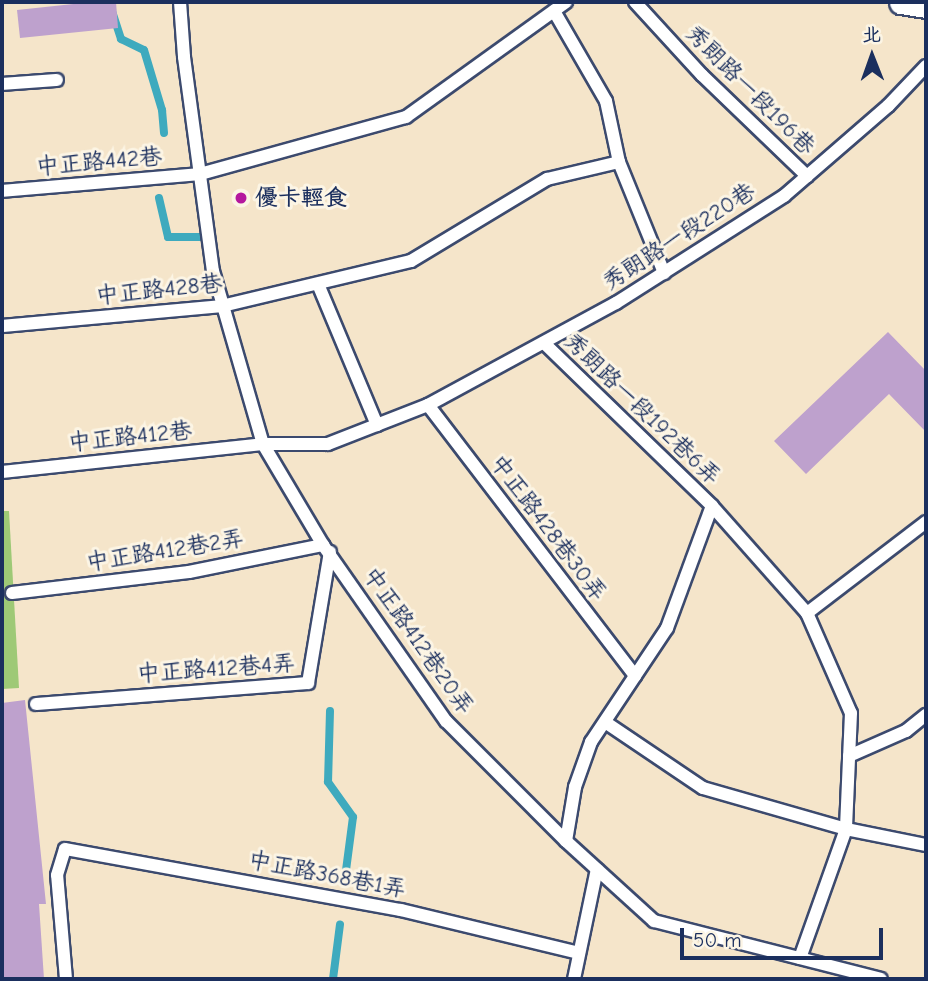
<!DOCTYPE html>
<html>
<head>
<meta charset="utf-8">
<style>
  body { margin:0 }
  #map { position:relative; width:928px; height:981px; overflow:hidden; background:#f5e5ca; font-family:"Comic Neue","LXGW WenKai TC",sans-serif }
  div>[style] { position:absolute }
  .green>* { inset:0; background:#9ec976 }
  .stream>* { height:8px; margin:-4px; padding:0 4px; transform-origin:4px; border-radius:4px; background:#3eaabe }
  .building>* { inset:0; background:#bea1cd }
  .roads { filter:drop-shadow(2px 0 #3c4a6e) drop-shadow(-2px 0 #3c4a6e) drop-shadow(0 2px #3c4a6e) drop-shadow(0 -2px #3c4a6e) }
  .service>* { height:12px; margin:-6px; padding:0 6px; transform-origin:6px; border-radius:6px; background:#fff }
  .minor>* { height:23px; margin:-11.5px; padding:0 11.5px; transform-origin:11.5px; border-radius:11.5px; background:#fff }
  .dots>* { width:19px; height:19px; translate:-50% -50%; box-sizing:border-box; border:4px solid #fcf5e5; border-radius:50% }
  span { translate:-50% -50%; white-space:nowrap; text-align:center; line-height:1.15; -webkit-text-stroke:6px #fcf5e5; paint-order:stroke }
  .street-label { font-size:23px; color:#1b2f5e }
  .poi-label { font-size:23px; color:#1b2f5e; font-weight:700 }
  .left { translate:0 -50%; text-align:left }
  .frame { position:absolute; inset:0; border:4px solid #1b2f5e; pointer-events:none }
  .north { position:absolute; left:837px; top:21px; width:70px; height:70px; -webkit-text-stroke:5px #fcf5e5; paint-order:stroke; rotate:359deg; font-size:19px; font-weight:700; line-height:28px; text-align:center; color:#1b2f5e }
  .north::after { content:''; display:block; margin:auto; width:24px; height:32px; background:#1b2f5e; clip-path:polygon(50% 0,100% 100%,50% 72%,0 100%) }
  .scale { position:absolute; left:680px; top:928px; width:203px; height:32px; box-sizing:border-box; border:4px solid #1b2f5e; border-top:0; padding-left:9px; font-size:21px; line-height:24px; white-space:nowrap; color:#1b2f5e; -webkit-text-stroke:5px #fcf5e5; paint-order:stroke }
</style>
</head>
<body>
<div id="map">
  <div class="green">
    <div style="clip-path:polygon(2px 511px,9px 511px,19px 688px,2px 689px)"></div>
  </div>
  <div class="stream">
    <div style="left:109px;top:2px;width:39px;rotate:72deg"></div>
    <div style="left:121px;top:39px;width:25px;rotate:26deg"></div>
    <div style="left:144px;top:50px;width:63px;rotate:73.3deg"></div>
    <div style="left:162px;top:110px;width:23px;rotate:85deg"></div>
    <div style="left:159px;top:198px;width:40px;rotate:77deg"></div>
    <div style="left:168px;top:237px;width:32px"></div>
    <div style="left:330px;top:711px;width:71px;rotate:91.6deg"></div>
    <div style="left:328px;top:782px;width:43px;rotate:54.5deg"></div>
    <div style="left:353px;top:817px;width:62px;rotate:97.5deg"></div>
    <div style="left:333px;top:979px;width:55px;rotate:-82.7deg"></div>
  </div>
  <div class="building">
    <div style="clip-path:polygon(92px 2px,116px 2px,118px 28px,20px 38px,17px 10px)"></div>
    <div style="clip-path:polygon(888px 332px,926px 371px,926px 432px,889px 394px,806px 474px,774px 441px)"></div>
    <div style="clip-path:polygon(25px 700px,46px 904px,39px 904px,44px 979px,2px 979px,2px 703px)"></div>
  </div>
  <div class="roads">
    <div class="service">
      <div style="left:180px;top:2px;width:55px;rotate:85.8deg"></div>
      <div style="left:184px;top:57px;width:216px;rotate:82.3deg"></div>
      <div style="left:213px;top:271px;width:180px;rotate:73.9deg"></div>
      <div style="left:263px;top:444px;width:117px;rotate:59.3deg"></div>
      <div style="left:323px;top:545px;width:215px;rotate:55.1deg"></div>
      <div style="left:446px;top:721px;width:170px;rotate:45deg"></div>
      <div style="left:566px;top:841px;width:119px;rotate:42.3deg"></div>
      <div style="left:654px;top:921px;width:234px;rotate:14.3deg"></div>
      <div style="left:635px;top:2px;width:99px;rotate:47.5deg"></div>
      <div style="left:702px;top:75px;width:146px;rotate:43.9deg"></div>
      <div style="left:554px;top:11px;width:104px;rotate:60deg"></div>
      <div style="left:606px;top:101px;width:62px;rotate:78deg"></div>
      <div style="left:619px;top:162px;width:120px;rotate:67.9deg"></div>
      <div style="left:2px;top:84px;width:55px;rotate:-4.2deg"></div>
      <div style="left:2px;top:191px;width:199px;rotate:-4.9deg"></div>
      <div style="left:200px;top:174px;width:214px;rotate:-15.5deg"></div>
      <div style="left:406px;top:117px;width:197px;rotate:-35.7deg"></div>
      <div style="left:318px;top:284px;width:153px;rotate:67.3deg"></div>
      <div style="left:2px;top:326px;width:221px;rotate:-5.2deg"></div>
      <div style="left:222px;top:306px;width:194px;rotate:-13.4deg"></div>
      <div style="left:411px;top:261px;width:159px;rotate:-31.1deg"></div>
      <div style="left:547px;top:179px;width:74px;rotate:-13.3deg"></div>
      <div style="left:544px;top:343px;width:234px;rotate:44.1deg"></div>
      <div style="left:712px;top:506px;width:143px;rotate:48.4deg"></div>
      <div style="left:807px;top:613px;width:109px;rotate:66.3deg"></div>
      <div style="left:851px;top:713px;width:116px;rotate:92.5deg"></div>
      <div style="left:846px;top:829px;width:137px;rotate:109.6deg"></div>
      <div style="left:428px;top:405px;width:341px;rotate:52.6deg"></div>
      <div style="left:2px;top:472px;width:262px;rotate:-6.1deg"></div>
      <div style="left:263px;top:444px;width:65px"></div>
      <div style="left:328px;top:444px;width:107px;rotate:-21.3deg"></div>
      <div style="left:428px;top:405px;width:214px;rotate:-28.5deg"></div>
      <div style="left:616px;top:303px;width:199px;rotate:-32.5deg"></div>
      <div style="left:784px;top:196px;width:138px;rotate:-40.9deg"></div>
      <div style="left:888px;top:106px;width:55px;rotate:-46.5deg"></div>
      <div style="left:12px;top:593px;width:178px;rotate:-6.8deg"></div>
      <div style="left:189px;top:572px;width:137px;rotate:-11.4deg"></div>
      <div style="left:807px;top:613px;width:150px;rotate:-37.4deg"></div>
      <div style="left:36px;top:704px;width:273px;rotate:-4.4deg"></div>
      <div style="left:308px;top:683px;width:133px;rotate:-80.5deg"></div>
      <div style="left:605px;top:722px;width:118px;rotate:34deg"></div>
      <div style="left:703px;top:788px;width:149px;rotate:16deg"></div>
      <div style="left:846px;top:829px;width:82px;rotate:11.3deg"></div>
      <div style="left:849px;top:756px;width:62px;rotate:-23.7deg"></div>
      <div style="left:906px;top:731px;width:26px;rotate:-39deg"></div>
      <div style="left:566px;top:841px;width:55px;rotate:-80.5deg"></div>
      <div style="left:575px;top:787px;width:48px;rotate:-70.4deg"></div>
      <div style="left:591px;top:742px;width:137px;rotate:-56.3deg"></div>
      <div style="left:667px;top:628px;width:130px;rotate:-69.8deg"></div>
      <div style="left:66px;top:979px;width:104px;rotate:-94.9deg"></div>
      <div style="left:57px;top:875px;width:27px;rotate:-73deg"></div>
      <div style="left:65px;top:849px;width:341px;rotate:10.3deg"></div>
      <div style="left:401px;top:910px;width:183px;rotate:13.6deg"></div>
      <div style="left:574px;top:979px;width:112px;rotate:-78.2deg"></div>
    </div>
    <div class="minor">
      <div style="left:901px;top:2px;width:25px;rotate:9deg"></div>
    </div>
  </div>
  <div class="dots">
    <div style="left:241px;top:198px;background:#b5179e"></div>
  </div>
  <div class="street-label">
    <span style="left:750px;top:90px;rotate:45deg">秀朗路一段196巷</span>
    <span style="left:99px;top:162px;rotate:-5deg">中正路442巷</span>
    <span style="left:679px;top:237px;rotate:-33deg">秀朗路一段220巷</span>
    <span style="left:159px;top:290px;rotate:-6deg">中正路428巷</span>
    <span style="left:642px;top:409px;rotate:44deg">秀朗路一段192巷6弄</span>
    <span style="left:130px;top:437px;rotate:-6deg">中正路412巷</span>
    <span style="left:548px;top:528px;rotate:53deg">中正路428巷30弄</span>
    <span style="left:165px;top:551px;rotate:-9deg">中正路412巷2弄</span>
    <span style="left:418px;top:641px;rotate:55deg">中正路412巷20弄</span>
    <span style="left:216px;top:669px;rotate:-4deg">中正路412巷4弄</span>
    <span style="left:327px;top:875px;rotate:11deg">中正路368巷1弄</span>
  </div>
  <div class="poi-label">
    <span class="left" style="left:255px;top:198px">優卡輕食</span>
  </div>
  <div class="frame"></div>
  <div class="north">北</div>
  <div class="scale">50 m</div>
</div>
</body>
</html>
